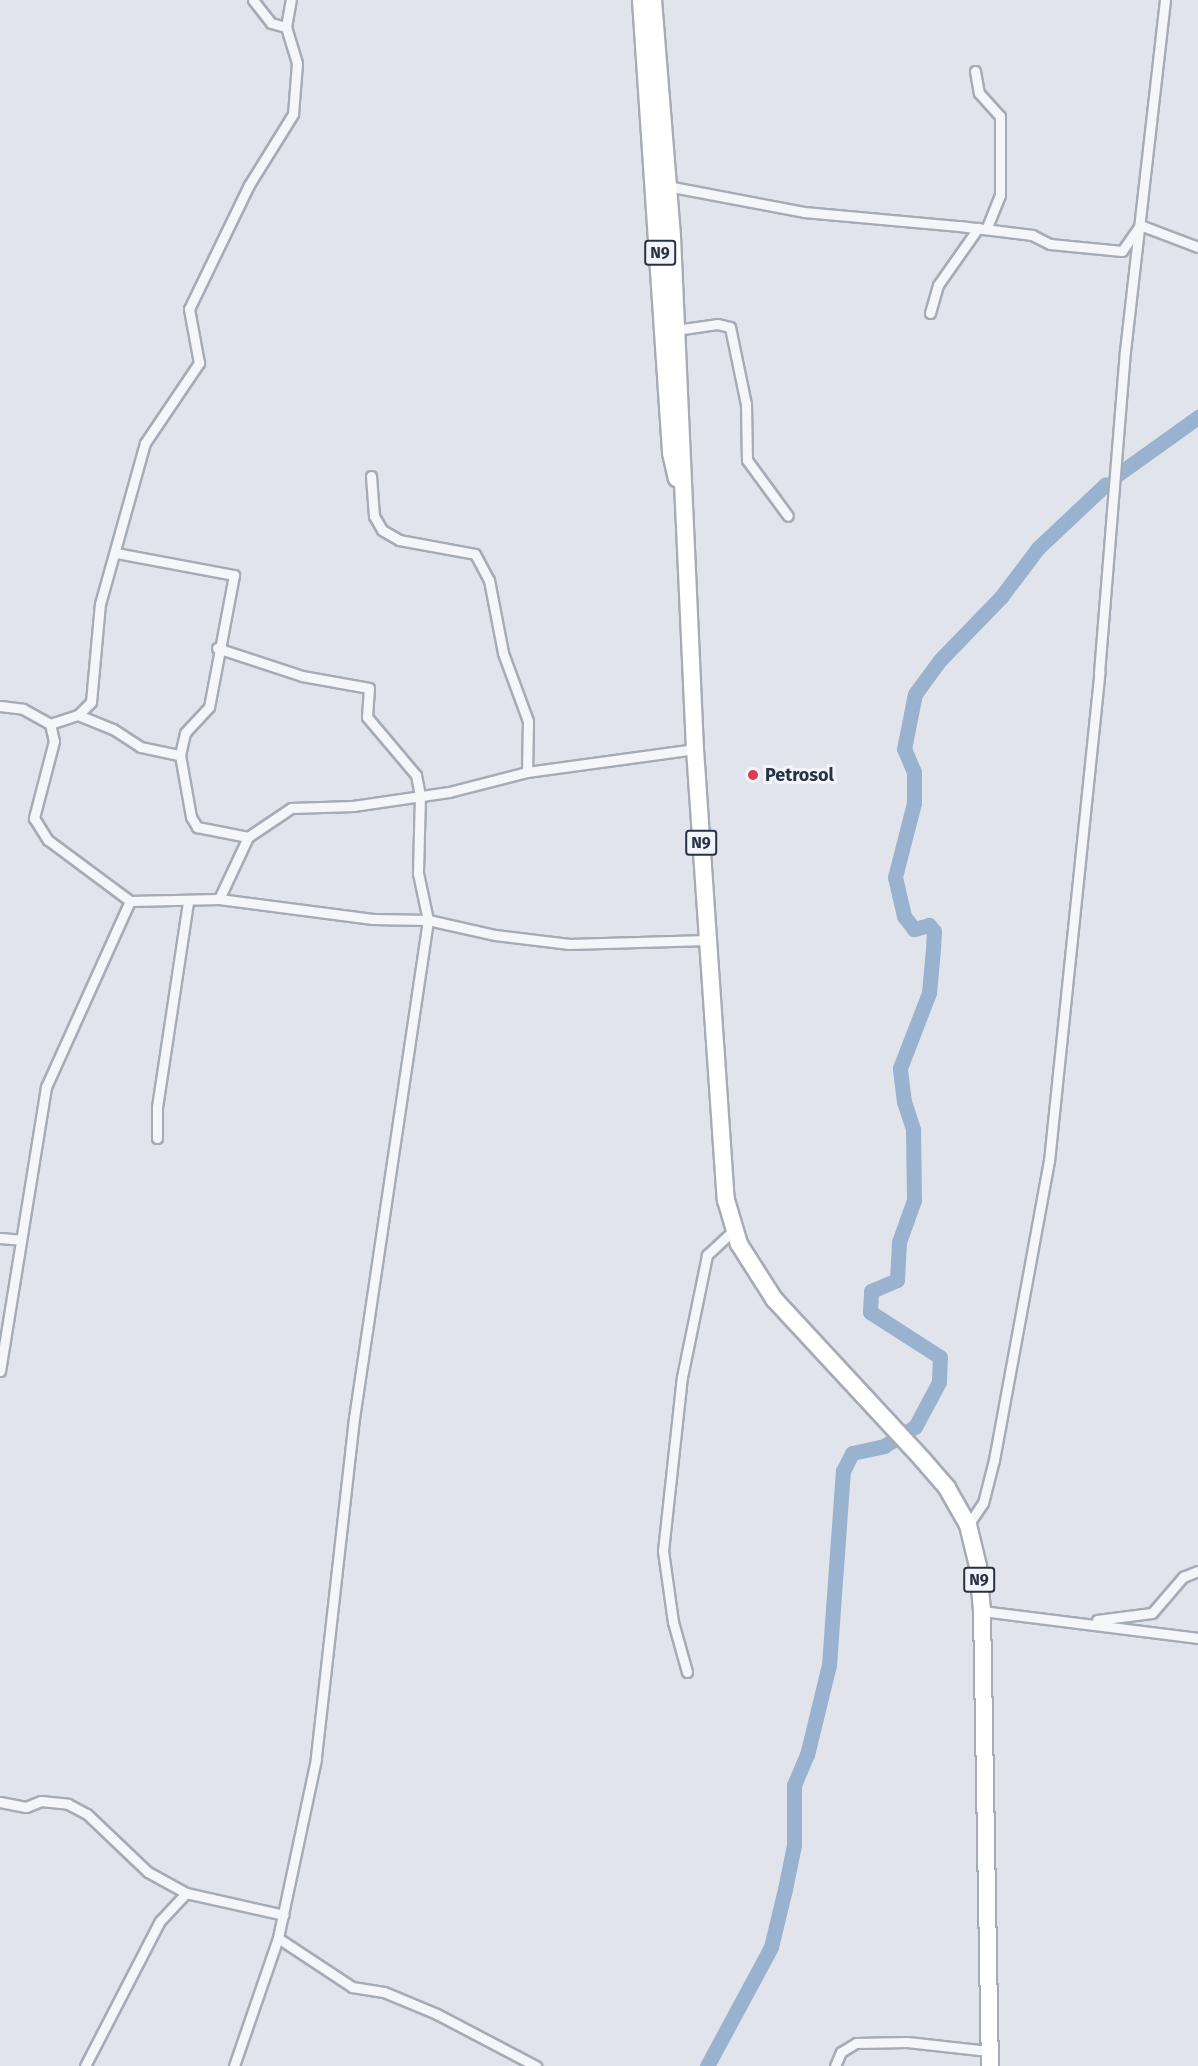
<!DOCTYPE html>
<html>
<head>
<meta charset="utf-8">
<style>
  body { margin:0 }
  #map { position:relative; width:1198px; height:2066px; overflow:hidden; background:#e1e5eb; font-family:"Fira Sans",sans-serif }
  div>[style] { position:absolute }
  .river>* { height:15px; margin:-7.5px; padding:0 7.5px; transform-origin:7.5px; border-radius:7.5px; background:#99b2cf }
  .roads { filter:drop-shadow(2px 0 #a6acb6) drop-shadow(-2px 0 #a6acb6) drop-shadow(0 2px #a6acb6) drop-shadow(0 -2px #a6acb6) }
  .street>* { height:9px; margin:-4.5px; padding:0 4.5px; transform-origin:4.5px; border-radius:4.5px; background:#f5f6f9 }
  .highway>* { height:16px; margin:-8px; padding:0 8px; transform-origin:8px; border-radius:8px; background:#fff }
  .dots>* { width:16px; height:16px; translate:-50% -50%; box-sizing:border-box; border:3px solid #f1f4f8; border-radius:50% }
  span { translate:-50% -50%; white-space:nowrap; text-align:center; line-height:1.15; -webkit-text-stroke:6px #f1f4f8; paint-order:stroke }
  .shield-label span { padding:2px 4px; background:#f1f4f8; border:2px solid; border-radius:4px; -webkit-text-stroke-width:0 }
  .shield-label { font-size:16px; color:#283245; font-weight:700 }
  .poi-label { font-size:18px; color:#283245; font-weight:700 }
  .left { translate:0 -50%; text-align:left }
</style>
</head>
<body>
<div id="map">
  <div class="river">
    <div style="left:1117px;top:475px;width:100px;rotate:-35.6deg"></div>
    <div style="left:707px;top:2066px;width:135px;rotate:-61.7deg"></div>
    <div style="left:771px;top:1947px;width:60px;rotate:-76.4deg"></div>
    <div style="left:785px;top:1889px;width:45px;rotate:-78.4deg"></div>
    <div style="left:794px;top:1845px;width:60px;rotate:-90deg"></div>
    <div style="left:794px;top:1785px;width:33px;rotate:-67deg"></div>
    <div style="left:807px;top:1755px;width:93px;rotate:-76.3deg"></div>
    <div style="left:829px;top:1665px;width:195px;rotate:-85.9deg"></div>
    <div style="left:843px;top:1471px;width:20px;rotate:-63deg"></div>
    <div style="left:852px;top:1453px;width:33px;rotate:-12deg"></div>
    <div style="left:884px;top:1446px;width:36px;rotate:-32deg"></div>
    <div style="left:915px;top:1427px;width:51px;rotate:-61.9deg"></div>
    <div style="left:939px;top:1382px;width:25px;rotate:-88deg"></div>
    <div style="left:940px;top:1357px;width:83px;rotate:-147.3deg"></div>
    <div style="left:870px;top:1312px;width:21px;rotate:-87deg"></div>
    <div style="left:871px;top:1291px;width:28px;rotate:-23deg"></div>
    <div style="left:897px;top:1280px;width:38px;rotate:-87deg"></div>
    <div style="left:899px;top:1242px;width:45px;rotate:-70.3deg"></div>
    <div style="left:914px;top:1200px;width:71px;rotate:-90.8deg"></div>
    <div style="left:913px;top:1129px;width:28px;rotate:-108deg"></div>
    <div style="left:904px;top:1102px;width:34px;rotate:-97deg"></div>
    <div style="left:900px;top:1068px;width:80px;rotate:-68.9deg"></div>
    <div style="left:929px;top:993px;width:44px;rotate:-84.8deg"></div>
    <div style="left:933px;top:949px;width:18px;rotate:-87deg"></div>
    <div style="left:934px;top:931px;width:8px;rotate:-130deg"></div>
    <div style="left:929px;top:925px;width:16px;rotate:165deg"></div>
    <div style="left:914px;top:929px;width:16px;rotate:-128deg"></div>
    <div style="left:904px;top:916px;width:40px;rotate:-103deg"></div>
    <div style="left:895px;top:877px;width:76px;rotate:-75.6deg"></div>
    <div style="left:914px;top:803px;width:31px;rotate:-90deg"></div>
    <div style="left:914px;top:772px;width:25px;rotate:-113deg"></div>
    <div style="left:904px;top:749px;width:56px;rotate:-78.7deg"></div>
    <div style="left:915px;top:694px;width:42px;rotate:-53.7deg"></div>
    <div style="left:940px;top:660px;width:88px;rotate:-45.9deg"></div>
    <div style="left:1001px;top:597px;width:61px;rotate:-52.9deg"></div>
    <div style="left:1038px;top:548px;width:93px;rotate:-43.3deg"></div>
  </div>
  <div class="roads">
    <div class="street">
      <div style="left:253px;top:0;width:29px;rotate:52deg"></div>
      <div style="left:271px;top:23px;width:16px;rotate:15deg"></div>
      <div style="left:975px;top:71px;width:22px;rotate:80deg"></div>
      <div style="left:979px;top:93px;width:31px;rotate:48deg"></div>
      <div style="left:1000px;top:116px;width:79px;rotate:90deg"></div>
      <div style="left:1000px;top:195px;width:37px;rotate:112deg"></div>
      <div style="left:667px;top:186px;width:139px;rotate:10.7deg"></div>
      <div style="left:804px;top:212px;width:156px;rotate:5.2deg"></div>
      <div style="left:959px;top:226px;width:74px;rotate:7deg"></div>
      <div style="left:1032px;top:235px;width:20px;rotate:27deg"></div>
      <div style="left:1050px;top:244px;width:72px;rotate:5.6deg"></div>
      <div style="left:1122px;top:251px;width:32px;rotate:-55deg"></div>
      <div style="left:1140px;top:225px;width:62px;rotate:20.8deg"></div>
      <div style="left:930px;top:313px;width:29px;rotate:-74deg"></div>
      <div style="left:938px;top:285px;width:70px;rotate:-54.9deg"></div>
      <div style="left:676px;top:330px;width:41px;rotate:-8.3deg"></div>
      <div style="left:717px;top:324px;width:13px;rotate:13deg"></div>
      <div style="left:730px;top:327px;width:79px;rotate:78.3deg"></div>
      <div style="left:746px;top:404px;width:56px;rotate:89deg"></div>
      <div style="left:747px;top:460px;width:69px;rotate:53.8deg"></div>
      <div style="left:371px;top:476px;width:40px;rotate:85.7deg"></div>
      <div style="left:374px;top:516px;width:16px;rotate:60deg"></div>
      <div style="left:382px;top:530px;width:20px;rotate:30deg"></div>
      <div style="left:399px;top:540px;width:77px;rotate:10.4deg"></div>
      <div style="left:475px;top:554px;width:30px;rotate:62deg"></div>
      <div style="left:489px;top:580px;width:74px;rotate:79.1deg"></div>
      <div style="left:503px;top:653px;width:72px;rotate:69.8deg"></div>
      <div style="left:528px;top:721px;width:51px;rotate:91.1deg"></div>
      <div style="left:116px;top:553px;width:120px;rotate:10.6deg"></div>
      <div style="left:234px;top:575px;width:134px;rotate:100.7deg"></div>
      <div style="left:209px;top:707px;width:35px;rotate:133deg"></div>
      <div style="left:185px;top:733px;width:23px;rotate:103deg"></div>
      <div style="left:180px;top:755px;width:63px;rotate:79.9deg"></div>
      <div style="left:191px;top:817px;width:12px;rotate:59deg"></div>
      <div style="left:197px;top:827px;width:52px;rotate:11.1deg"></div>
      <div style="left:217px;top:648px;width:89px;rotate:18.2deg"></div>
      <div style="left:302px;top:676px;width:68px;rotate:10.2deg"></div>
      <div style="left:369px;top:688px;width:29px;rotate:94deg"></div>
      <div style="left:367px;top:717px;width:76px;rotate:49.8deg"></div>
      <div style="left:416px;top:775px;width:20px;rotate:79deg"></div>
      <div style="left:420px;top:795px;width:78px;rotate:91.5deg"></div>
      <div style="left:418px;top:873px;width:48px;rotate:78deg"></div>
      <div style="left:428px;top:920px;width:503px;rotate:98.45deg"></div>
      <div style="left:354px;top:1418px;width:343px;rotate:96.4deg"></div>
      <div style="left:316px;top:1759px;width:183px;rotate:102deg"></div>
      <div style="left:278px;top:1938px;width:135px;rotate:109deg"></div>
      <div style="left:0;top:706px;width:23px;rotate:7deg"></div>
      <div style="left:23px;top:709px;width:31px;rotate:29deg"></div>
      <div style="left:50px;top:724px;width:17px;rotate:77deg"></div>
      <div style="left:54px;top:741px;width:80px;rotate:104.6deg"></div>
      <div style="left:34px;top:818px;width:26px;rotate:58deg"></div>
      <div style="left:48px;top:840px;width:102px;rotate:36.6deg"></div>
      <div style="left:130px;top:901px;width:89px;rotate:-1.3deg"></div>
      <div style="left:219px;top:899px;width:68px;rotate:-64.9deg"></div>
      <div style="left:248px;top:837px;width:52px;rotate:-34deg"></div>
      <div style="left:291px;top:808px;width:62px;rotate:-1.8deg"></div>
      <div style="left:353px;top:806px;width:97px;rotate:-8.3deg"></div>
      <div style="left:449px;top:792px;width:81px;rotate:-14.4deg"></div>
      <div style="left:527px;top:772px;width:170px;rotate:-7.8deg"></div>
      <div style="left:78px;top:715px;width:18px;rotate:-45deg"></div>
      <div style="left:91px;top:702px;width:98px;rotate:-84.8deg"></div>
      <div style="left:100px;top:604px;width:167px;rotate:-74.4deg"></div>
      <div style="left:145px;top:443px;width:97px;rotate:-56deg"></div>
      <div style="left:199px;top:363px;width:55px;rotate:-100.5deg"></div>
      <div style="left:189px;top:309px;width:138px;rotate:-64.2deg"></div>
      <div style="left:249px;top:185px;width:84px;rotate:-58.2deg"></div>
      <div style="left:293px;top:114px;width:51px;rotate:-85.5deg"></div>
      <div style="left:297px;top:63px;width:38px;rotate:-107deg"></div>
      <div style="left:286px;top:27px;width:27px;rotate:-80deg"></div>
      <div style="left:50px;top:724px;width:29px;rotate:-18deg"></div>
      <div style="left:78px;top:715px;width:38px;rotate:22deg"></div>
      <div style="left:113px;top:729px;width:33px;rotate:33deg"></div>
      <div style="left:141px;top:747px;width:40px;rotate:12deg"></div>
      <div style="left:219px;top:899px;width:155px;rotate:7.4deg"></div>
      <div style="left:373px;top:919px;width:55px;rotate:1deg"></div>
      <div style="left:428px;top:920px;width:69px;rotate:12.6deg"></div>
      <div style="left:495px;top:935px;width:75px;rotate:6.9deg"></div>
      <div style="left:569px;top:944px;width:139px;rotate:-1.6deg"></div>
      <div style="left:157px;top:1138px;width:31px;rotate:-90deg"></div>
      <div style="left:157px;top:1107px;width:207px;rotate:-81.4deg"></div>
      <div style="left:0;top:1238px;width:21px;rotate:5deg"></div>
      <div style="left:0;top:1371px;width:288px;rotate:-80.8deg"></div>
      <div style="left:46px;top:1087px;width:204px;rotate:-65.7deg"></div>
      <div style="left:968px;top:1525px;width:27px;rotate:-56deg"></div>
      <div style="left:983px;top:1503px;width:44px;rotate:-75.7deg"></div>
      <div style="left:994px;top:1460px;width:304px;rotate:-79.6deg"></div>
      <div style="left:1049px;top:1161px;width:491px;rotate:-84.1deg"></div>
      <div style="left:1099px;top:673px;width:323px;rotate:-85.4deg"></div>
      <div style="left:1125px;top:351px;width:353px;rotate:-83.5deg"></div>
      <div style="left:982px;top:1611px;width:218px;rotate:7.1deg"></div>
      <div style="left:1097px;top:1620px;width:55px;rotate:-7.3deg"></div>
      <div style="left:1152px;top:1613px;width:48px;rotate:-49.3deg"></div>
      <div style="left:1183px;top:1577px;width:16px;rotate:-22deg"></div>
      <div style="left:687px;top:1672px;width:52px;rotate:-105.6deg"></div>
      <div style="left:673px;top:1622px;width:72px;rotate:-98deg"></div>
      <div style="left:663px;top:1551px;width:175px;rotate:-83.8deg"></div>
      <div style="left:682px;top:1377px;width:125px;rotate:-78.4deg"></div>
      <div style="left:707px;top:1255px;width:37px;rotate:-43deg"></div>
      <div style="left:0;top:1802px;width:26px;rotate:11deg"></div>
      <div style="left:26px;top:1807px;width:16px;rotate:-22deg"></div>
      <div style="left:41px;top:1801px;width:27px;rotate:6deg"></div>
      <div style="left:68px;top:1804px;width:21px;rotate:28deg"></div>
      <div style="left:87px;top:1814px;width:84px;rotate:43.6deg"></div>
      <div style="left:148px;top:1872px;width:43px;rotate:28.9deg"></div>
      <div style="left:186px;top:1893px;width:100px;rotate:12.7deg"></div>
      <div style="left:278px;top:1938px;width:89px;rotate:33.5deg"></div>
      <div style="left:352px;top:1987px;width:32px;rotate:9deg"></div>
      <div style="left:384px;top:1992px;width:57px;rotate:22.5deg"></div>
      <div style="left:437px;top:2014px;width:112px;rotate:27.7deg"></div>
      <div style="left:85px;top:2066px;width:163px;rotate:-62.7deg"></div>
      <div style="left:160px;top:1921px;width:38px;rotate:-47deg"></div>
      <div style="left:835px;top:2066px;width:15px;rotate:-67deg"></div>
      <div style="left:841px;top:2052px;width:17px;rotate:-31deg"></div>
      <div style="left:856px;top:2043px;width:51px;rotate:-1.1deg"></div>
      <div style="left:907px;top:2042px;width:82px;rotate:6.3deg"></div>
    </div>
    <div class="highway">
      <div style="left:641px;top:0;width:454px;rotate:86.2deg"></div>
      <div style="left:671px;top:453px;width:26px;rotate:77deg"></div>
      <div style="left:653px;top:0;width:238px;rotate:85.4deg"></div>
      <div style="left:672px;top:237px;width:513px;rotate:87.43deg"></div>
      <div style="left:695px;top:749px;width:452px;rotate:86.1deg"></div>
      <div style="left:726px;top:1200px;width:46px;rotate:73.5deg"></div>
      <div style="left:739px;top:1244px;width:65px;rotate:57.5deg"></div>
      <div style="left:774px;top:1299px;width:219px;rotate:47.2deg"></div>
      <div style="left:923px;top:1460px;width:37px;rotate:49deg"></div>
      <div style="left:947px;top:1488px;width:43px;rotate:60.4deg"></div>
      <div style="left:968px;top:1525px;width:42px;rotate:76.3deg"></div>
      <div style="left:978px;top:1566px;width:45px;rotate:84.9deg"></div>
      <div style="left:982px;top:1611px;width:455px;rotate:89deg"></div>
    </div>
  </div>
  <div class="dots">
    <div style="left:753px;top:775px;background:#dc3b50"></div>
  </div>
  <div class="shield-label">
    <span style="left:660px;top:253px">N9</span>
    <span style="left:701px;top:843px">N9</span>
    <span style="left:979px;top:1580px">N9</span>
  </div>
  <div class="poi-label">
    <span class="left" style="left:765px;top:775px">Petrosol</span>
  </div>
</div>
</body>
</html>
